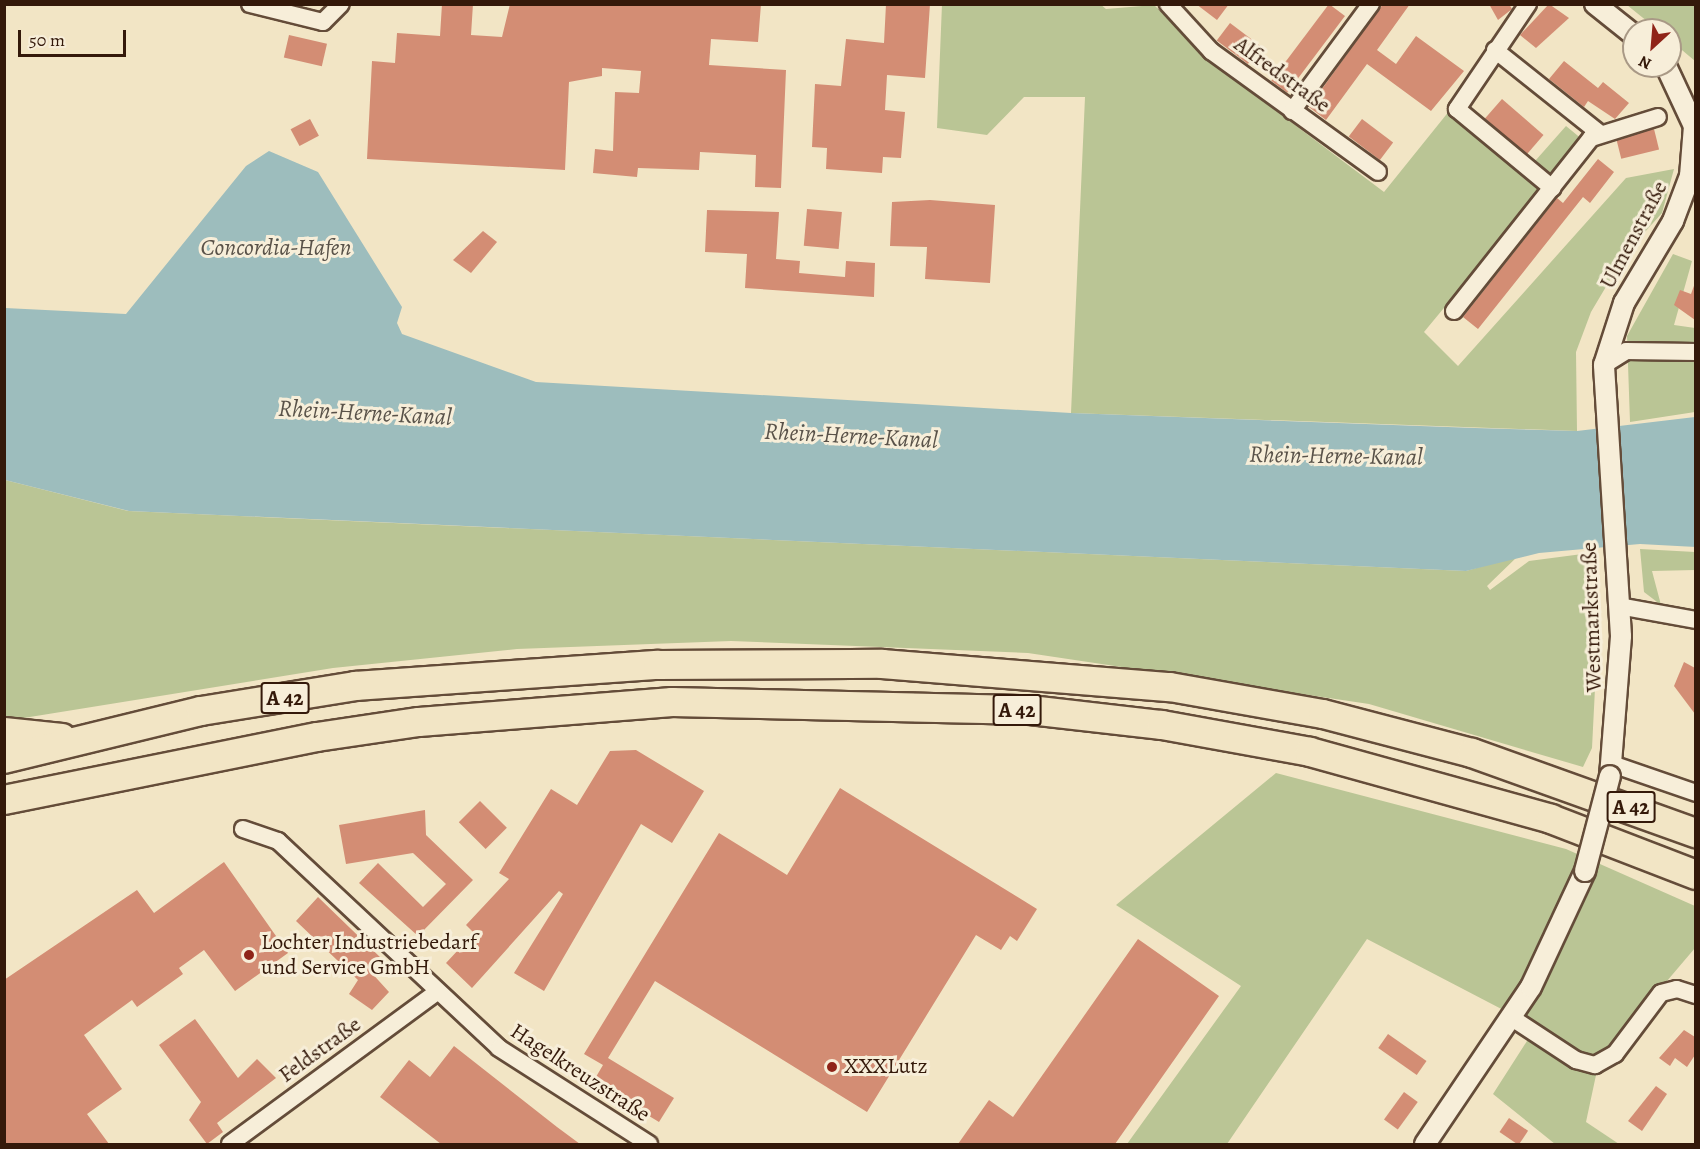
<!DOCTYPE html>
<html>
<head>
<meta charset="utf-8">
<style>
  body { margin:0 }
  #map { position:relative; width:1700px; height:1149px; overflow:hidden; background:#f2e5c5; font-family:Alegreya,serif }
  div>[style] { position:absolute }
  .green>* { inset:0; background:#bac595 }
  .water>* { inset:0; background:#9dbdbd }
  .building>* { inset:0; background:#d38d74; transform-origin:0 0 }
  .roads { filter:drop-shadow(2px 0 #644c39) drop-shadow(-2px 0 #644c39) drop-shadow(0 2px #644c39) drop-shadow(0 -2px #644c39) }
  .minor>* { height:16px; margin:-8px; padding:0 8px; transform-origin:8px; border-radius:8px; background:#f7eed9 }
  .tertiary>* { height:20px; margin:-10px; padding:0 10px; transform-origin:10px; border-radius:10px; background:#f7eed9 }
  .motorway>* { height:28px; margin:-14px; padding:0 14px; transform-origin:14px; border-radius:14px; background:#f2e5c5 }
  .bridges { filter:drop-shadow(2px 0 #644c39) drop-shadow(-2px 0 #644c39) drop-shadow(0 2px #644c39) drop-shadow(0 -2px #644c39) }
  .tertiary-bridge>* { height:20px; margin:-10px; padding:0 10px; transform-origin:10px; border-radius:10px; background:#f7eed9 }
  .dots>* { width:16px; height:16px; translate:-50% -50%; box-sizing:border-box; border:3px solid #f7eed9; border-radius:50% }
  span { translate:-50% -50%; white-space:nowrap; text-align:center; line-height:1.15; -webkit-text-stroke:6px #f7eed9; paint-order:stroke }
  .shield-label span { padding:2px 4px; background:#f7eed9; border:2px solid; border-radius:4px; -webkit-text-stroke-width:0 }
  .shield-label { font-size:21px; color:#34190a; font-weight:700 }
  .street-label { font-size:22px; color:#34190a }
  .poi-label { font-size:22px; color:#34190a }
  .left { translate:0 -50%; text-align:left }
  .water-label { font-size:24px; color:#595249; font-style:italic }
  .frame { position:absolute; inset:0; border:6px solid #34190a; pointer-events:none }
  .north { position:absolute; left:1622px; top:18px; width:60px; height:60px; box-sizing:border-box; background:#f7eed9; border:2px solid #a99986; border-radius:50%; rotate:206deg; font-size:16px; font-weight:700; line-height:24px; text-align:center; color:#34190a }
  .north::after { content:''; display:block; margin:auto; width:21px; height:27px; background:#8f2418; clip-path:polygon(50% 0,100% 100%,50% 72%,0 100%) }
  .scale { position:absolute; left:18px; top:30px; width:108px; height:27px; box-sizing:border-box; border:3px solid #34190a; border-top:0; padding-left:8px; font-size:18px; line-height:21px; white-space:nowrap; color:#34190a; -webkit-text-stroke:4px #f7eed9; paint-order:stroke }
</style>
</head>
<body>
<div id="map">
  <div class="green">
    <div style="clip-path:polygon(942px 4px,1100px 4px,1106px 9px,1154px 5px,1219px 68px,1384px 192px,1450px 110px,1528px 169px,1566px 126px,1583px 140px,1424px 332px,1458px 366px,1626px 178px,1674px 169px,1662px 213px,1626px 253px,1591px 312px,1576px 352px,1577px 431px,1071px 413px,1085px 97px,1024px 97px,987px 135px,937px 128px)"></div>
    <div style="clip-path:polygon(1627px 5px,1695px 5px,1695px 61px,1670px 40px,1670px 30px,1658px 30px)"></div>
    <div style="clip-path:polygon(1673px 254px,1692px 261px,1674px 325px,1695px 328px,1695px 412px,1630px 422px,1627px 336px)"></div>
    <div style="clip-path:polygon(5px 480px,128px 511px,1466px 571px,1518px 556px,1487px 586px,1490px 590px,1529px 561px,1590px 553px,1599px 609px,1592px 748px,1583px 767px,1369px 704px,1028px 653px,731px 641px,517px 649px,333px 668px,5px 721px)"></div>
    <div style="clip-path:polygon(1640px 549px,1695px 552px,1695px 570px,1652px 571px,1661px 605px,1644px 592px)"></div>
    <div style="clip-path:polygon(1276px 773px,1566px 849px,1695px 906px,1695px 948px,1599px 1061px,1586px 1122px,1619px 1144px,1555px 1144px,1493px 1094px,1536px 1027px,1367px 939px,1227px 1144px,1127px 1144px,1241px 986px,1116px 905px)"></div>
  </div>
  <div class="water">
    <div style="clip-path:polygon(269px 151px,318px 172px,402px 307px,397px 323px,402px 334px,536px 382px,1071px 413px,1475px 428px,1577px 431px,1695px 417px,1696px 547px,1640px 544px,1539px 553px,1466px 571px,129px 511px,5px 480px,5px 308px,126px 314px,246px 166px)"></div>
  </div>
  <div class="building">
    <div style="clip-path:polygon(442px 4px,473px 4px,471px 35px,502px 37px,510px 4px,761px 4px,758px 42px,711px 39px,709px 65px,786px 70px,781px 188px,755px 187px,756px 155px,700px 152px,699px 170px,638px 168px,637px 177px,593px 173px,595px 149px,613px 151px,615px 92px,639px 93px,641px 71px,602px 68px,602px 76px,569px 82px,565px 170px,367px 159px,372px 61px,395px 63px,397px 33px,440px 36px)"></div>
    <div style="clip-path:polygon(886px 4px,930px 4px,925px 78px,887px 75px,885px 110px,905px 112px,901px 158px,883px 157px,882px 173px,826px 169px,827px 148px,812px 147px,815px 84px,841px 86px,846px 39px,884px 43px)"></div>
    <div style="clip-path:polygon(1196px 4px,1229px 4px,1217px 20px)"></div>
    <div style="left:1329px;top:4px;width:20px;height:96px;rotate:37deg"></div>
    <div style="clip-path:polygon(1383px 4px,1410px 4px,1377px 50px,1396px 64px,1416px 36px,1464px 71px,1431px 111px,1367px 64px,1326px 120px,1309px 107px)"></div>
    <div style="clip-path:polygon(1489px 4px,1509px 4px,1512px 9px,1498px 20px)"></div>
    <div style="clip-path:polygon(1549px 4px,1569px 18px,1536px 48px,1520px 35px)"></div>
    <div style="left:1230px;top:23px;width:39px;height:22px;rotate:37deg"></div>
    <div style="left:289px;top:35px;width:39px;height:23px;rotate:13deg"></div>
    <div style="clip-path:polygon(1564px 61px,1598px 88px,1603px 82px,1629px 103px,1615px 119px,1588px 101px,1584px 107px,1549px 79px)"></div>
    <div style="left:1502px;top:99px;width:55px;height:26px;rotate:41deg"></div>
    <div style="left:310px;top:119px;width:19px;height:22px;rotate:62deg"></div>
    <div style="left:1362px;top:119px;width:39px;height:22px;rotate:37deg"></div>
    <div style="left:1654px;top:129px;width:21px;height:39px;rotate:76deg"></div>
    <div style="clip-path:polygon(1598px 159px,1614px 172px,1590px 203px,1583px 197px,1478px 329px,1463px 317px,1557px 198px,1563px 203px)"></div>
    <div style="clip-path:polygon(930px 200px,995px 205px,990px 283px,925px 279px,927px 247px,890px 246px,892px 202px)"></div>
    <div style="left:807px;top:209px;width:35px;height:37px;rotate:5deg"></div>
    <div style="clip-path:polygon(707px 210px,779px 212px,776px 259px,800px 261px,799px 273px,845px 277px,846px 261px,875px 263px,874px 297px,745px 288px,747px 254px,705px 252px)"></div>
    <div style="clip-path:polygon(483px 231px,497px 242px,471px 273px,453px 260px)"></div>
    <div style="clip-path:polygon(1695px 283px,1695px 320px,1674px 305px,1680px 290px,1691px 294px)"></div>
    <div style="clip-path:polygon(1684px 662px,1695px 668px,1695px 714px,1674px 686px)"></div>
    <div style="clip-path:polygon(636px 750px,704px 791px,672px 843px,641px 824px,544px 991px,514px 973px,563px 894px,559px 891px,472px 988px,446px 963px,474px 933px,466px 925px,509px 879px,499px 873px,551px 789px,577px 805px,610px 751px)"></div>
    <div style="clip-path:polygon(840px 788px,1037px 909px,1017px 941px,1010px 936px,1001px 950px,976px 935px,867px 1112px,655px 981px,608px 1058px,674px 1098px,659px 1122px,593px 1082px,603px 1065px,584px 1054px,719px 833px,787px 875px)"></div>
    <div style="left:480px;top:801px;width:38px;height:30px;rotate:45deg"></div>
    <div style="clip-path:polygon(425px 810px,426px 835px,473px 880px,418px 936px,359px 883px,378px 863px,423px 907px,446px 884px,413px 853px,346px 864px,339px 825px)"></div>
    <div style="clip-path:polygon(224px 862px,288px 953px,235px 991px,204px 950px,179px 968px,183px 974px,137px 1007px,132px 1000px,84px 1035px,122px 1089px,87px 1114px,109px 1144px,4px 1144px,4px 980px,137px 890px,154px 913px)"></div>
    <div style="clip-path:polygon(318px 897px,381px 958px,369px 970px,389px 992px,372px 1010px,349px 994px,358px 980px,296px 921px)"></div>
    <div style="clip-path:polygon(1138px 939px,1219px 996px,1115px 1144px,958px 1144px,989px 1100px,1013px 1117px)"></div>
    <div style="clip-path:polygon(195px 1019px,238px 1078px,257px 1059px,276px 1078px,217px 1123px,223px 1132px,207px 1144px,189px 1120px,201px 1102px,159px 1045px)"></div>
    <div style="clip-path:polygon(1684px 1030px,1695px 1037px,1695px 1055px,1687px 1067px,1675px 1058px,1670px 1066px,1659px 1058px)"></div>
    <div style="left:1388px;top:1034px;width:47px;height:17px;rotate:35deg"></div>
    <div style="clip-path:polygon(454px 1046px,557px 1127px,580px 1144px,441px 1144px,380px 1097px,409px 1060px,430px 1077px)"></div>
    <div style="clip-path:polygon(1656px 1086px,1667px 1094px,1642px 1131px,1628px 1121px)"></div>
    <div style="left:1404px;top:1092px;width:17px;height:34px;rotate:36deg"></div>
    <div style="left:1509px;top:1118px;width:23px;height:17px;rotate:34deg"></div>
  </div>
  <div class="roads">
    <div class="minor">
      <div style="left:250px;top:4px;width:75px;rotate:13.9deg"></div>
      <div style="left:323px;top:22px;width:25px;rotate:-45deg"></div>
      <div style="left:1168px;top:4px;width:64px;rotate:47.5deg"></div>
      <div style="left:1211px;top:51px;width:206px;rotate:35.9deg"></div>
      <div style="left:1528px;top:4px;width:127px;rotate:124.1deg"></div>
      <div style="left:1457px;top:109px;width:124px;rotate:39.7deg"></div>
      <div style="left:1495px;top:50px;width:132px;rotate:38.5deg"></div>
      <div style="left:1292px;top:111px;width:133px;rotate:-53.6deg"></div>
      <div style="left:1454px;top:311px;width:221px;rotate:-51.6deg"></div>
      <div style="left:1591px;top:138px;width:70px;rotate:-17.4deg"></div>
      <div style="left:1604px;top:365px;width:26px;rotate:-32deg"></div>
      <div style="left:1626px;top:351px;width:70px;rotate:0.8deg"></div>
      <div style="left:1619px;top:606px;width:78px;rotate:10.3deg"></div>
      <div style="left:1612px;top:764px;width:89px;rotate:19deg"></div>
      <div style="left:243px;top:829px;width:37px;rotate:19deg"></div>
      <div style="left:278px;top:841px;width:303px;rotate:43.1deg"></div>
      <div style="left:499px;top:1048px;width:178px;rotate:32.6deg"></div>
      <div style="left:1512px;top:1018px;width:77px;rotate:33.3deg"></div>
      <div style="left:1576px;top:1060px;width:20px;rotate:15deg"></div>
      <div style="left:1595px;top:1065px;width:23px;rotate:-29deg"></div>
      <div style="left:1615px;top:1054px;width:76px;rotate:-53deg"></div>
      <div style="left:1661px;top:993px;width:16px;rotate:-14deg"></div>
      <div style="left:1677px;top:989px;width:20px;rotate:18deg"></div>
      <div style="left:230px;top:1144px;width:257px;rotate:-36.3deg"></div>
    </div>
    <div class="tertiary">
      <div style="left:1595px;top:4px;width:50px;rotate:38.5deg"></div>
      <div style="left:1610px;top:776px;width:140px;rotate:-85.5deg"></div>
      <div style="left:1621px;top:636px;width:272px;rotate:-93.6deg"></div>
      <div style="left:1604px;top:365px;width:65px;rotate:-72.1deg"></div>
      <div style="left:1624px;top:303px;width:96px;rotate:-59.1deg"></div>
      <div style="left:1673px;top:221px;width:48px;rotate:-69.3deg"></div>
      <div style="left:1690px;top:176px;width:50px;rotate:-85.4deg"></div>
      <div style="left:1694px;top:126px;width:66px;rotate:-115deg"></div>
      <div style="left:1425px;top:1144px;width:189px;rotate:-56deg"></div>
      <div style="left:1531px;top:987px;width:128px;rotate:-65deg"></div>
    </div>
    <div class="motorway">
      <div style="left:4px;top:732px;width:58px;rotate:5.9deg"></div>
      <div style="left:4px;top:759px;width:203px;rotate:-13.7deg"></div>
      <div style="left:201px;top:711px;width:156px;rotate:-9.2deg"></div>
      <div style="left:355px;top:686px;width:304px;rotate:-4deg"></div>
      <div style="left:658px;top:665px;width:224px;rotate:-0.3deg"></div>
      <div style="left:882px;top:664px;width:289px;rotate:4.6deg"></div>
      <div style="left:1170px;top:687px;width:155px;rotate:10deg"></div>
      <div style="left:1323px;top:714px;width:154px;rotate:14.7deg"></div>
      <div style="left:1472px;top:753px;width:238px;rotate:19.7deg"></div>
      <div style="left:4px;top:800px;width:319px;rotate:-11.4deg"></div>
      <div style="left:317px;top:737px;width:103px;rotate:-8.4deg"></div>
      <div style="left:419px;top:722px;width:254px;rotate:-4.5deg"></div>
      <div style="left:672px;top:702px;width:358px;rotate:1.3deg"></div>
      <div style="left:1030px;top:710px;width:133px;rotate:6.5deg"></div>
      <div style="left:1162px;top:725px;width:150px;rotate:10.3deg"></div>
      <div style="left:1310px;top:752px;width:250px;rotate:15.5deg"></div>
      <div style="left:1551px;top:819px;width:155px;rotate:21.1deg"></div>
    </div>
  </div>
  <div class="bridges">
    <div class="tertiary-bridge">
      <div style="left:1585px;top:871px;width:98px;rotate:-75.3deg"></div>
    </div>
  </div>
  <div class="dots">
    <div style="left:249px;top:955px;background:#8f2418"></div>
    <div style="left:832px;top:1067px;background:#8f2418"></div>
  </div>
  <div class="shield-label">
    <span style="left:285px;top:698px">A 42</span>
    <span style="left:1017px;top:710px">A 42</span>
    <span style="left:1631px;top:807px">A 42</span>
  </div>
  <div class="street-label">
    <span style="left:1282px;top:75px;rotate:36deg">Alfredstraße</span>
    <span style="left:1634px;top:235px;rotate:-62deg">Ulmenstraße</span>
    <span style="left:1592px;top:617px;rotate:-92deg">Westmarkstraße</span>
    <span style="left:320px;top:1050px;rotate:-36deg">Feldstraße</span>
    <span style="left:580px;top:1073px;rotate:33deg">Hagelkreuzstraße</span>
  </div>
  <div class="poi-label">
    <span class="left" style="left:261px;top:955px">Lochter Industriebedarf<br>und Service GmbH</span>
    <span class="left" style="left:844px;top:1067px">XXXLutz</span>
  </div>
  <div class="water-label">
    <span style="left:276px;top:248px">Concordia-Hafen</span>
    <span style="left:365px;top:413px;rotate:3deg">Rhein-Herne-Kanal</span>
    <span style="left:851px;top:436px;rotate:3deg">Rhein-Herne-Kanal</span>
    <span style="left:1336px;top:456px;rotate:1deg">Rhein-Herne-Kanal</span>
  </div>
  <div class="frame"></div>
  <div class="north">N</div>
  <div class="scale">50 m</div>
</div>
</body>
</html>
